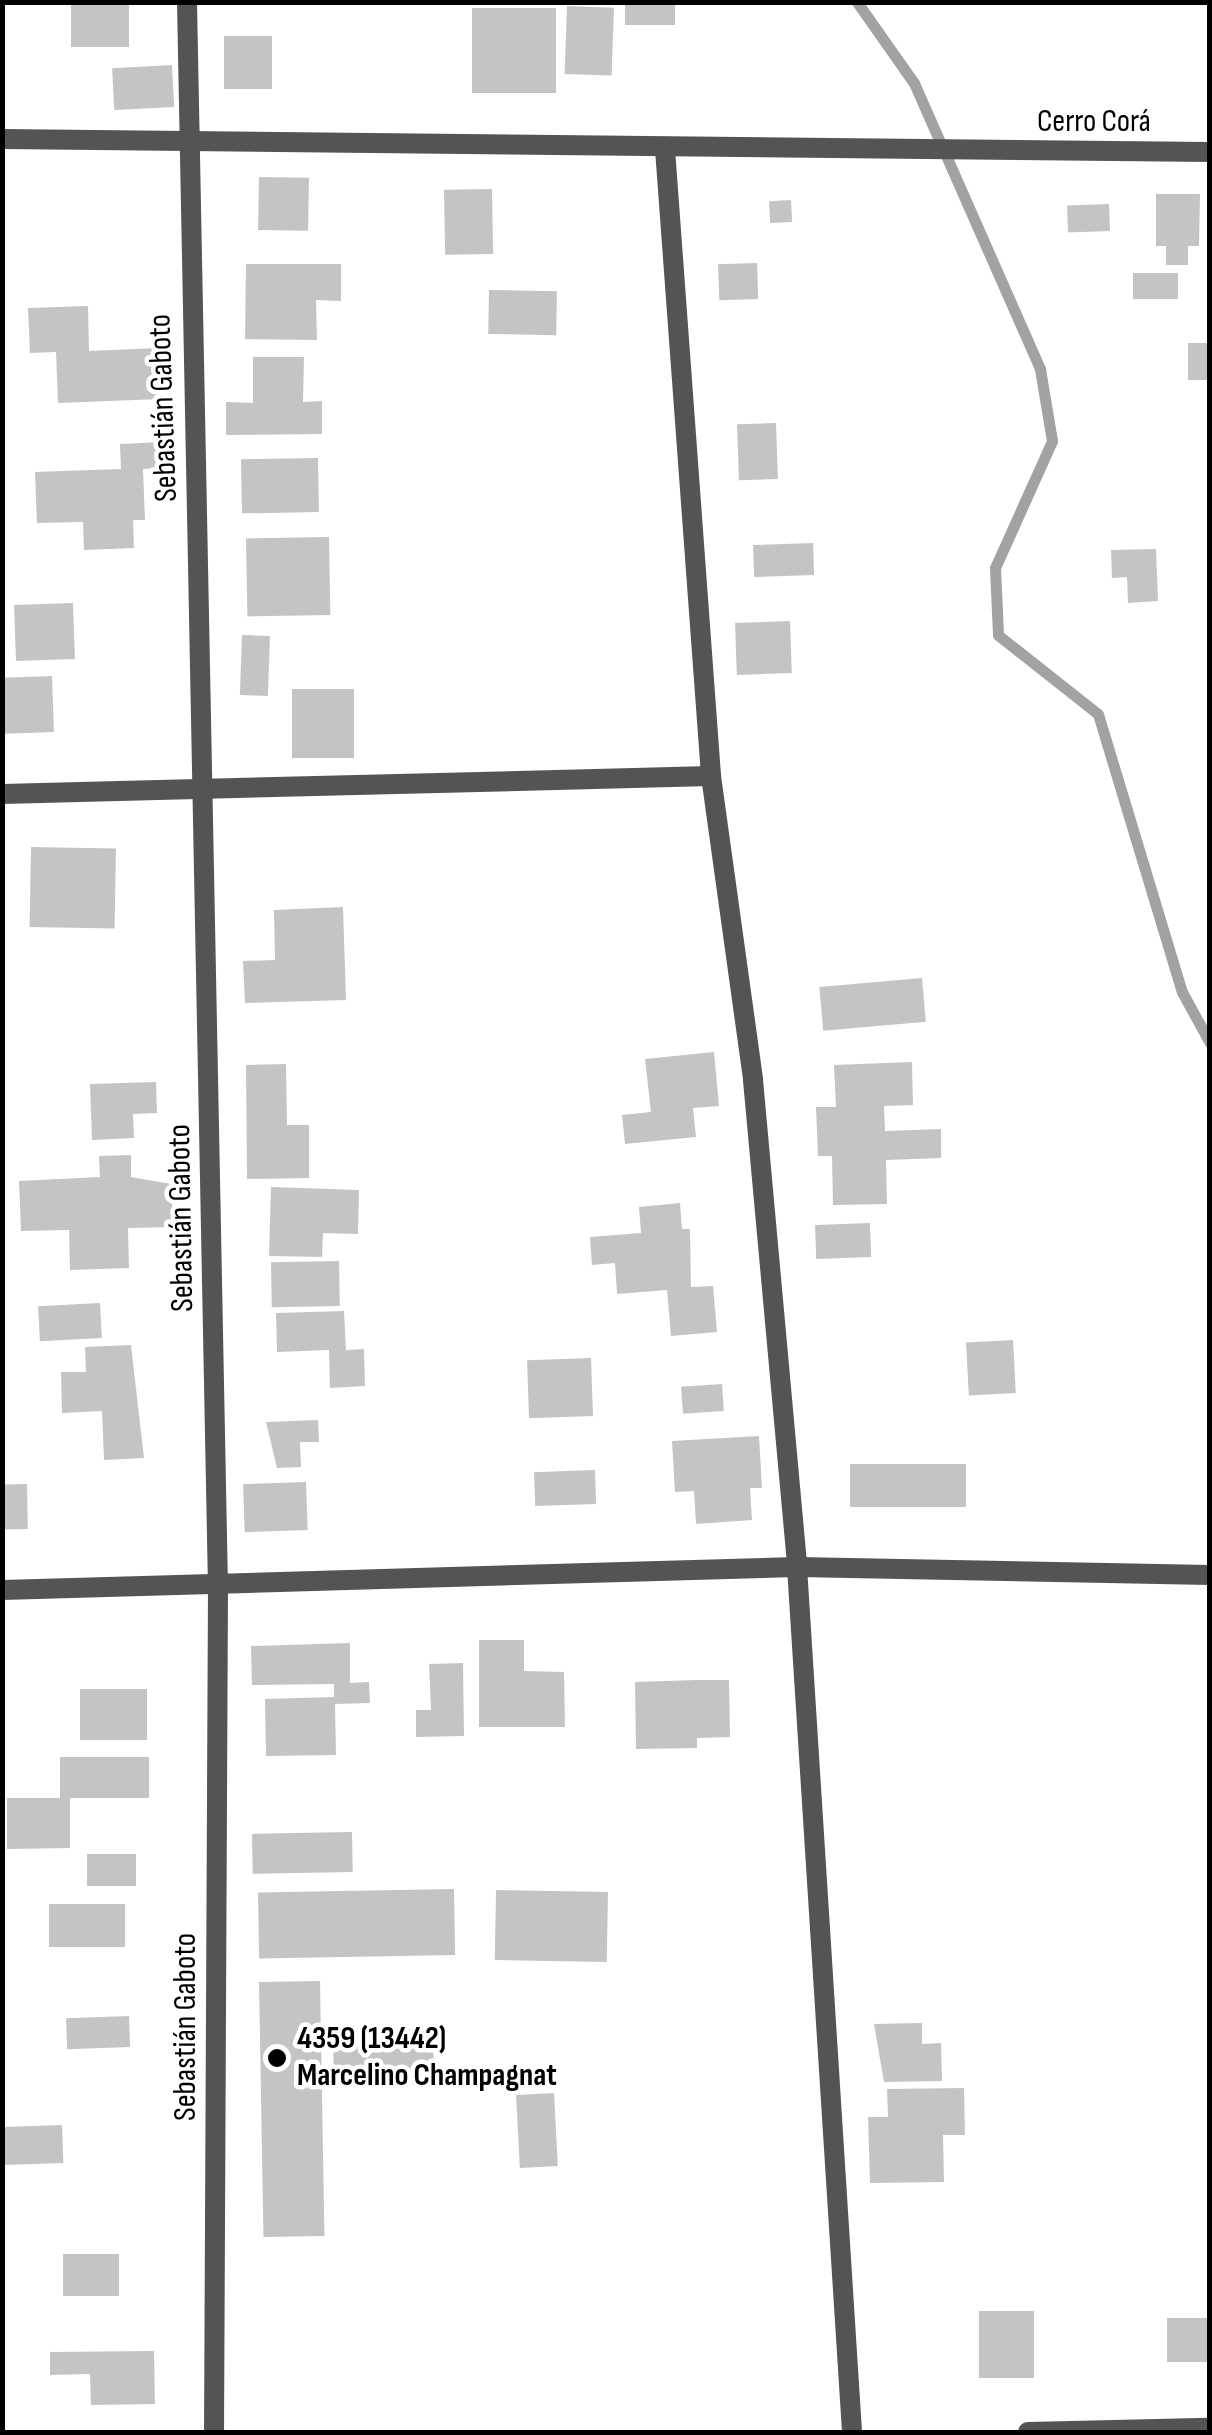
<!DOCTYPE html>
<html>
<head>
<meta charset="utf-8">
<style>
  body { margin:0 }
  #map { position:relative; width:1212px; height:2435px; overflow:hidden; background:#fff; font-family:"Sofia Sans Condensed",sans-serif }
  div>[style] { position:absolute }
  .stream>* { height:11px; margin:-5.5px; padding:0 5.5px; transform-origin:5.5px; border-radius:5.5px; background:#a2a2a2 }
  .building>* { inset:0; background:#c4c4c4; transform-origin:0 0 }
  .minor>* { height:20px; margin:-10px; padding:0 10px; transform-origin:10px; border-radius:10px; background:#545454 }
  .dots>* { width:28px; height:28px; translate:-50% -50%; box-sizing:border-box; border:5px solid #fff; border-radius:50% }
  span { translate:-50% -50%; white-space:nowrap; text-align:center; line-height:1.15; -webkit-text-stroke:9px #fff; paint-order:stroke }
  .street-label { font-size:32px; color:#000 }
  .poi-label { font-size:32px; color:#000; font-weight:700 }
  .left { translate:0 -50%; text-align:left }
  .frame { position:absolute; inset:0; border:5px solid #000; pointer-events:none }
</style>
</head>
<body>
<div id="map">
  <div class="stream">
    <div style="left:857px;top:2px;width:99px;rotate:54.9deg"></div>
    <div style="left:914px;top:83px;width:313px;rotate:66.2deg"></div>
    <div style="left:1040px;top:369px;width:73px;rotate:80.5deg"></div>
    <div style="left:1052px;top:441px;width:139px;rotate:114.2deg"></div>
    <div style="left:995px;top:568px;width:67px;rotate:87.4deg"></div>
    <div style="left:998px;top:635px;width:127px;rotate:38.3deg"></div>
    <div style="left:1098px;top:714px;width:290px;rotate:73.2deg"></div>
    <div style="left:1182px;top:992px;width:58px;rotate:61.2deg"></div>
  </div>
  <div class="building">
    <div style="left:71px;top:2px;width:58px;height:45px"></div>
    <div style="left:625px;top:2px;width:50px;height:23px"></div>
    <div style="left:567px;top:6px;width:47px;height:68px;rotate:2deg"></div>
    <div style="left:556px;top:8px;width:85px;height:84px;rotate:90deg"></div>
    <div style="left:224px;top:36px;width:48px;height:53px"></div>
    <div style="left:172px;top:65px;width:42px;height:60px;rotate:87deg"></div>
    <div style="left:259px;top:177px;width:50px;height:53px;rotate:1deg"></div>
    <div style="left:492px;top:189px;width:65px;height:48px;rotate:89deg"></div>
    <div style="clip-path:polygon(1156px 194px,1200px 194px,1199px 246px,1188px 246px,1188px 265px,1166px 265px,1166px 246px,1156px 246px)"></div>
    <div style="left:791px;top:200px;width:22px;height:22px;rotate:87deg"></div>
    <div style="left:1109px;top:204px;width:27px;height:42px;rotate:88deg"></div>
    <div style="left:757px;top:263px;width:36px;height:39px;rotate:88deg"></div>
    <div style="clip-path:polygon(246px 264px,341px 264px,341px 301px,316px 300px,317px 340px,245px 339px)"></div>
    <div style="left:1133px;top:273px;width:45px;height:26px"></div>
    <div style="left:489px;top:290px;width:68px;height:44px;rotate:1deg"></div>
    <div style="clip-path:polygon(88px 306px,89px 351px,159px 348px,161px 399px,58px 403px,56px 352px,30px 353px,28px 308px)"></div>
    <div style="left:1210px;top:343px;width:37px;height:22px;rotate:90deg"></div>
    <div style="clip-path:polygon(253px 357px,304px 357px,303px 402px,322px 401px,322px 434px,226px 435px,226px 402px,253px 403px)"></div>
    <div style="left:776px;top:423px;width:56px;height:39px;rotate:88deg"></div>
    <div style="clip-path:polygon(164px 442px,165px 468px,143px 469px,145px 520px,133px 520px,134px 548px,84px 550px,83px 522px,37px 523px,35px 472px,121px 469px,120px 444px)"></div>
    <div style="left:318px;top:458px;width:54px;height:77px;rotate:89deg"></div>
    <div style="left:329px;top:537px;width:78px;height:83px;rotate:89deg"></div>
    <div style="left:813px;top:543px;width:32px;height:60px;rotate:88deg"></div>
    <div style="clip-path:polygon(1156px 549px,1158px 601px,1128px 603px,1127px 577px,1112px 578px,1111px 550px)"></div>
    <div style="left:73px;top:603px;width:56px;height:59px;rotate:88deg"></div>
    <div style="left:790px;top:621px;width:52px;height:55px;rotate:88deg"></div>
    <div style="left:242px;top:635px;width:28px;height:60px;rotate:2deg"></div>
    <div style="left:52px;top:676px;width:56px;height:50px;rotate:88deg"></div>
    <div style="left:292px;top:689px;width:62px;height:69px"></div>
    <div style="left:31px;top:847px;width:85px;height:80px;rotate:1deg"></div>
    <div style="clip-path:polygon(343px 907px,346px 1000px,245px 1003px,243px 961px,275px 960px,274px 910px)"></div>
    <div style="left:922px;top:978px;width:44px;height:103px;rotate:85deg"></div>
    <div style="clip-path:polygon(714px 1052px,719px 1106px,693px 1108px,696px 1137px,625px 1144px,622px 1115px,651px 1112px,645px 1059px)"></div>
    <div style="clip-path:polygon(912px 1062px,913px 1105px,884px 1106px,885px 1131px,941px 1129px,941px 1158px,886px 1160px,887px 1204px,833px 1205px,832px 1156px,818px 1156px,816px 1107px,836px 1107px,834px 1065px)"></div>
    <div style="clip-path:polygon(286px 1064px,287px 1125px,309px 1125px,309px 1178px,247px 1179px,246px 1065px)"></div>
    <div style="clip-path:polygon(156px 1082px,157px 1113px,133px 1114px,134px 1138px,92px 1140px,90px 1084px)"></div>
    <div style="clip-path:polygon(131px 1155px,131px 1177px,171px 1184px,173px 1227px,128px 1228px,129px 1268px,70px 1270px,69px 1230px,21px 1231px,19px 1181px,100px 1177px,99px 1156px)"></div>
    <div style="clip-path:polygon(271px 1187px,359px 1190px,358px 1234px,323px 1233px,322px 1257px,269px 1256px)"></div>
    <div style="clip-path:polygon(680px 1203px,682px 1229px,690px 1229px,691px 1287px,713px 1286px,717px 1332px,671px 1336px,667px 1290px,617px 1294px,615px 1263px,592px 1265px,590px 1237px,641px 1233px,639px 1207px)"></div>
    <div style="left:870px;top:1223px;width:34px;height:55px;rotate:88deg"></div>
    <div style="left:339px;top:1261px;width:45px;height:68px;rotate:89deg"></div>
    <div style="left:100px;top:1303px;width:35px;height:62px;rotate:87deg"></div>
    <div style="clip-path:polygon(344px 1311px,346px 1350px,364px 1349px,365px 1386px,330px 1388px,329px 1350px,277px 1352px,276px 1313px)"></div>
    <div style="left:1013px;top:1340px;width:53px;height:47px;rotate:87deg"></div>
    <div style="clip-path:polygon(131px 1345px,144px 1458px,104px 1460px,102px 1411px,62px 1413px,61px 1372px,86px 1372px,85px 1347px)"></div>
    <div style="left:591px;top:1358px;width:58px;height:64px;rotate:88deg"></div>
    <div style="left:722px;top:1384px;width:27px;height:41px;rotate:86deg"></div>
    <div style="clip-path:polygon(318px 1420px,319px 1442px,300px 1442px,301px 1467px,277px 1468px,266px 1422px)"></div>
    <div style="clip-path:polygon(759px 1436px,762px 1488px,750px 1488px,752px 1520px,696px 1524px,694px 1491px,675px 1492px,672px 1441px)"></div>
    <div style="left:850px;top:1464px;width:116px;height:43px"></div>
    <div style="left:595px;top:1470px;width:34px;height:61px;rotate:88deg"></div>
    <div style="left:306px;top:1482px;width:48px;height:63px;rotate:88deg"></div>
    <div style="left:27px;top:1484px;width:45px;height:25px;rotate:89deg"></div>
    <div style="clip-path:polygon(479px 1640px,524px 1640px,524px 1671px,564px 1672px,565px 1727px,479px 1727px)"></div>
    <div style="clip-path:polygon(350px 1643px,350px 1683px,369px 1682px,370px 1703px,335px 1704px,336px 1755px,266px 1756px,265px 1699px,334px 1697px,334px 1684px,252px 1685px,251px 1646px)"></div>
    <div style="clip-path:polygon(463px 1663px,464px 1736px,416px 1737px,416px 1710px,431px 1710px,429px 1664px)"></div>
    <div style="clip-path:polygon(696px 1680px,729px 1680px,730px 1737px,697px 1738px,697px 1748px,636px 1749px,635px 1682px)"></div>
    <div style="left:80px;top:1689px;width:67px;height:51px"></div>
    <div style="clip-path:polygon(60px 1757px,149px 1757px,149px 1798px,70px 1798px,70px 1848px,7px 1849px,7px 1798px,60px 1798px)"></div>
    <div style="left:352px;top:1832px;width:40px;height:100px;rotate:89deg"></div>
    <div style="left:136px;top:1854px;width:32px;height:49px;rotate:90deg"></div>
    <div style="left:454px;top:1889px;width:66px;height:196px;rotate:89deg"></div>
    <div style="left:496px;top:1890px;width:112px;height:70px;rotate:1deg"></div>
    <div style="left:125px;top:1904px;width:43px;height:76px;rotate:90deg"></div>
    <div style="left:320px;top:1981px;width:255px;height:61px;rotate:89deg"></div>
    <div style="left:129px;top:2016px;width:31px;height:63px;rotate:88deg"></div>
    <div style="clip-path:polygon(922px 2023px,922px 2044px,941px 2043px,942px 2081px,884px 2082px,874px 2024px)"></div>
    <div style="left:433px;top:2029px;width:44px;height:100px;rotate:89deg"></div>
    <div style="clip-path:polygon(964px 2088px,965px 2135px,943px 2135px,944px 2182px,870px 2183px,868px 2117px,888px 2117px,887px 2089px)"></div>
    <div style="left:554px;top:2093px;width:73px;height:38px;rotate:87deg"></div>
    <div style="left:62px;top:2125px;width:38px;height:60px;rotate:88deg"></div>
    <div style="left:63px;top:2254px;width:56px;height:42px"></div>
    <div style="left:979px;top:2311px;width:55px;height:67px"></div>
    <div style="left:1167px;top:2318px;width:42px;height:44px"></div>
    <div style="clip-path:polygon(154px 2351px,155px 2404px,91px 2405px,90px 2374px,50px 2375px,50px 2352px)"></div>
  </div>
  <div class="minor">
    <div style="left:187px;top:2px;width:1585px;rotate:88.88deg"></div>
    <div style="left:218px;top:1587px;width:845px;rotate:90.27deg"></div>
    <div style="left:2px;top:139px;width:1208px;rotate:0.62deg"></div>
    <div style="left:665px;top:149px;width:629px;rotate:85.8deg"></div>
    <div style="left:711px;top:776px;width:307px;rotate:82.1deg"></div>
    <div style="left:753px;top:1080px;width:489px;rotate:84.8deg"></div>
    <div style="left:797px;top:1567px;width:867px;rotate:86.36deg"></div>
    <div style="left:2px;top:794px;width:709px;rotate:-1.45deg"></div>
    <div style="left:2px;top:1590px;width:795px;rotate:-1.66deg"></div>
    <div style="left:797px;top:1567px;width:413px;rotate:1.1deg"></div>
    <div style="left:1028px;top:2432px;width:182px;rotate:-1.3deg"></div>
  </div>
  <div class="dots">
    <div style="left:277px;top:2058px;background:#000"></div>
  </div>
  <div class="street-label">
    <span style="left:1094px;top:122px">Cerro Corá</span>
    <span style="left:164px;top:408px;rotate:-92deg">Sebastián Gaboto</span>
    <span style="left:182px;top:1218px;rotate:-91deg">Sebastián Gaboto</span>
    <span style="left:186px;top:2027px;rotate:-90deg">Sebastián Gaboto</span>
  </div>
  <div class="poi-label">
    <span class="left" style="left:297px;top:2058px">4359 (13442)<br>Marcelino Champagnat</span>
  </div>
  <div class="frame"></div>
</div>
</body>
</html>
